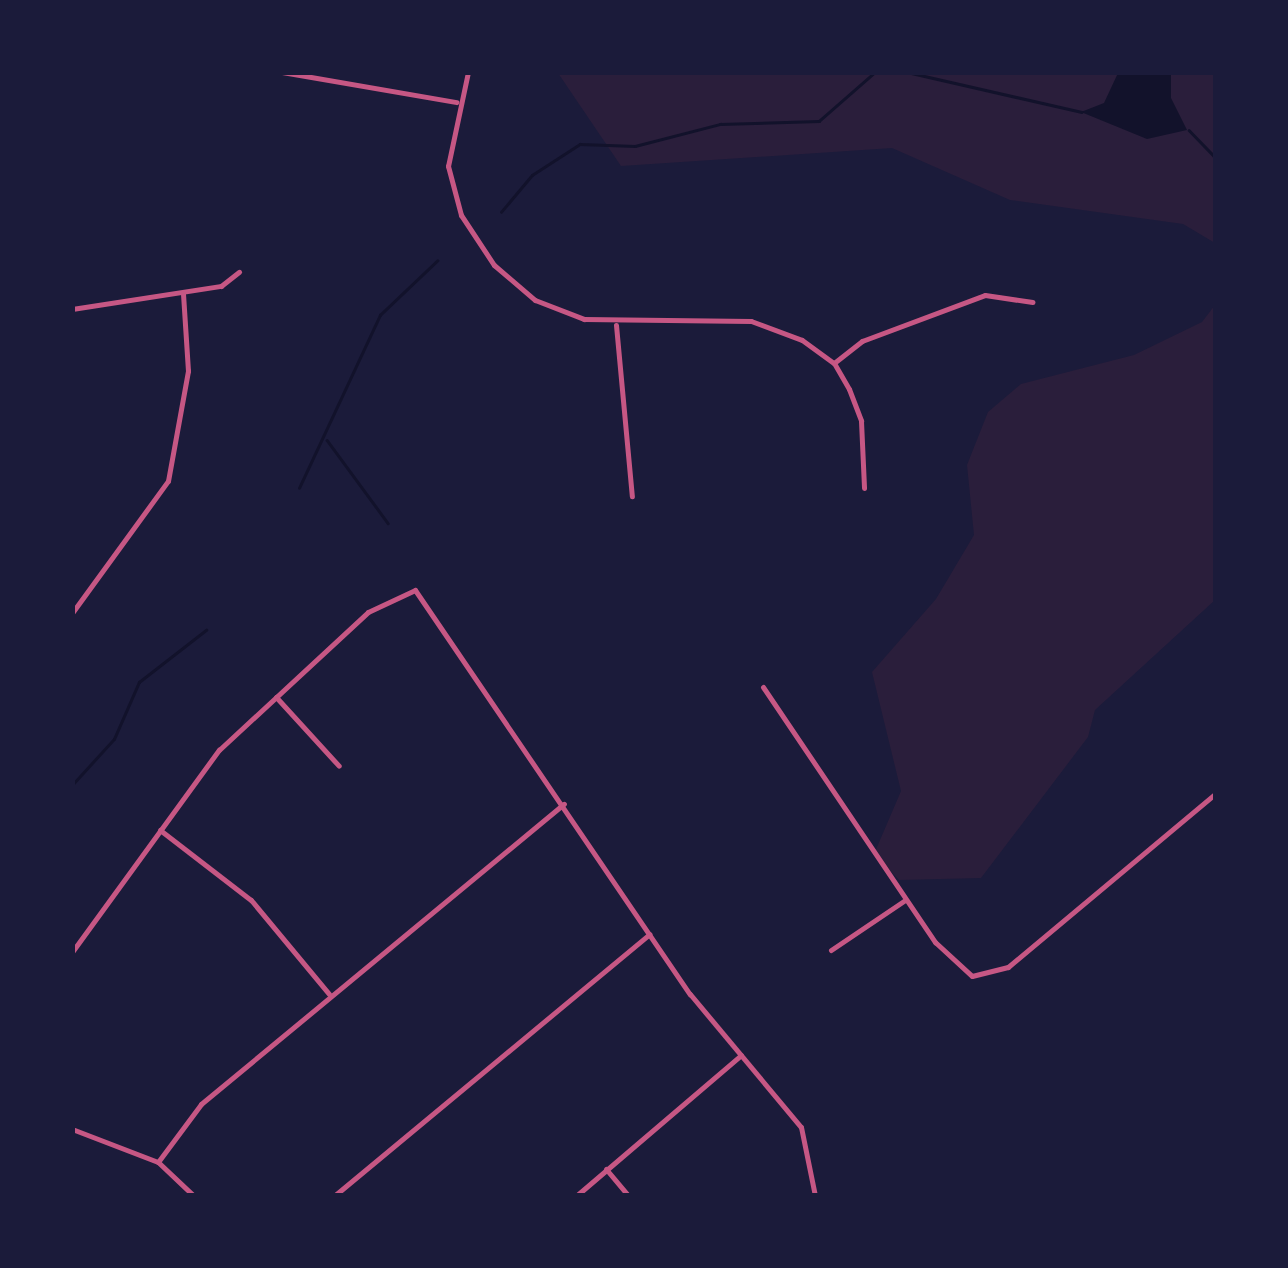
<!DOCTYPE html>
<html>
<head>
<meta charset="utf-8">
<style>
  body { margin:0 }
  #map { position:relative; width:1288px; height:1268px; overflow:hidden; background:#1b1b3a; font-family:Jost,sans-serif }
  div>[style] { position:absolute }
  .green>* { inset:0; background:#2a1e3b }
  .water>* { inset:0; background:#12122b }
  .stream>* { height:2.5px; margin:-1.25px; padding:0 1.25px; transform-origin:1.25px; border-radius:1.25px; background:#12122b }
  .minor>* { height:5px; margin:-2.5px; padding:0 2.5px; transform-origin:2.5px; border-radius:2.5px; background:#c65784 }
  span { translate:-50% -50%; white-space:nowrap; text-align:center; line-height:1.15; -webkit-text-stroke:10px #1b1b3a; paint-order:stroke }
  .frame { position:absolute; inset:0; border:75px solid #1b1b3a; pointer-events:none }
</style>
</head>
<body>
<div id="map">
  <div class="green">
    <div style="clip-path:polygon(558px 73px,1215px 73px,1215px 243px,1183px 224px,1010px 200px,892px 148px,621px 166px)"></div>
    <div style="clip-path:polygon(1215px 305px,1215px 600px,1095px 710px,1088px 737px,981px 878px,899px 880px,874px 854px,901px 791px,872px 672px,936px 599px,974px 535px,967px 465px,988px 412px,1021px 384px,1134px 355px,1202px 322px)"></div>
  </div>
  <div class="water">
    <div style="clip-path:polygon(1118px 73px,1171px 73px,1171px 98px,1187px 130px,1147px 139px,1081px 112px,1104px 103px)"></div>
  </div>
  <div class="stream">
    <div style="left:907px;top:72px;width:179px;rotate:12.9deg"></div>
    <div style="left:1189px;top:130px;width:39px;rotate:46deg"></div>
    <div style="left:501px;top:212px;width:48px;rotate:-50deg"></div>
    <div style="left:532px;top:175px;width:57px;rotate:-32.9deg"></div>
    <div style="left:580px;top:144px;width:55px;rotate:2.1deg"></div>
    <div style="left:635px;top:146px;width:88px;rotate:-14.5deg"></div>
    <div style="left:720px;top:124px;width:99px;rotate:-1.7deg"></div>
    <div style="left:819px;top:121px;width:74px;rotate:-41.2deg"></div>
    <div style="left:327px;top:440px;width:103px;rotate:53.7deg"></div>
    <div style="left:299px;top:488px;width:191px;rotate:-64.9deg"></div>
    <div style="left:380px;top:315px;width:79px;rotate:-43.5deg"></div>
    <div style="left:72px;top:785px;width:62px;rotate:-47.6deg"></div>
    <div style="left:114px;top:739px;width:62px;rotate:-66.3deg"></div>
    <div style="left:139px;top:682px;width:85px;rotate:-37.8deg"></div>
  </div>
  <div class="minor">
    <div style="left:282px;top:72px;width:177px;rotate:9.8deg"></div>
    <div style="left:468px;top:72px;width:96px;rotate:102deg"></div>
    <div style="left:448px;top:166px;width:51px;rotate:75.1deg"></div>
    <div style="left:461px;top:215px;width:60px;rotate:56.6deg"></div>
    <div style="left:494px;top:265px;width:54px;rotate:40.5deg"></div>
    <div style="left:535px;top:300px;width:53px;rotate:21.2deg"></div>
    <div style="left:584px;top:319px;width:167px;rotate:0.7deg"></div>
    <div style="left:751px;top:321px;width:54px;rotate:20.4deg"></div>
    <div style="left:802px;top:340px;width:39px;rotate:36deg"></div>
    <div style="left:834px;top:363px;width:30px;rotate:60deg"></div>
    <div style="left:849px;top:389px;width:34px;rotate:69deg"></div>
    <div style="left:861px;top:421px;width:67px;rotate:87.4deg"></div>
    <div style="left:72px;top:309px;width:151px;rotate:-8.8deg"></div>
    <div style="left:221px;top:286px;width:23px;rotate:-38deg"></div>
    <div style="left:616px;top:325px;width:172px;rotate:84.7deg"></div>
    <div style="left:834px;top:363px;width:36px;rotate:-38deg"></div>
    <div style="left:862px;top:341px;width:131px;rotate:-20.5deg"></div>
    <div style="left:985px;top:295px;width:48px;rotate:8.5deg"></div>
    <div style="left:72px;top:613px;width:163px;rotate:-54deg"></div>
    <div style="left:168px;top:481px;width:112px;rotate:-79.7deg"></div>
    <div style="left:188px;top:371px;width:78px;rotate:-93.7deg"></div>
    <div style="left:763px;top:687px;width:308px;rotate:56deg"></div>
    <div style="left:935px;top:942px;width:50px;rotate:42.6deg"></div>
    <div style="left:972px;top:976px;width:37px;rotate:-14deg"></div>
    <div style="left:1008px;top:967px;width:271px;rotate:-39.9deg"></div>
    <div style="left:276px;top:697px;width:93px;rotate:47.6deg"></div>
    <div style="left:160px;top:830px;width:115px;rotate:37.6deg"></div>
    <div style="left:251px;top:900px;width:122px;rotate:50.3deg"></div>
    <div style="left:831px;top:950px;width:89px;rotate:-34deg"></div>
    <div style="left:72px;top:952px;width:250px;rotate:-54deg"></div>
    <div style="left:219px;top:750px;width:203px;rotate:-42.8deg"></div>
    <div style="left:368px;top:612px;width:52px;rotate:-25.1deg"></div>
    <div style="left:415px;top:590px;width:489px;rotate:55.8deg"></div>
    <div style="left:690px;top:994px;width:173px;rotate:50.2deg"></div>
    <div style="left:801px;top:1127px;width:70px;rotate:78.5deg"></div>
    <div style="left:72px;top:1129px;width:92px;rotate:21deg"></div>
    <div style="left:158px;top:1162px;width:50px;rotate:43.4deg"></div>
    <div style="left:158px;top:1162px;width:72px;rotate:-53.4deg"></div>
    <div style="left:201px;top:1104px;width:471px;rotate:-39.6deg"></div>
    <div style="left:606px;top:1169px;width:35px;rotate:50deg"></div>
    <div style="left:334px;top:1196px;width:410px;rotate:-39.7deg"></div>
    <div style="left:576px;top:1196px;width:217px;rotate:-40.5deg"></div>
  </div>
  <div class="frame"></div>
</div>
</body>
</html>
